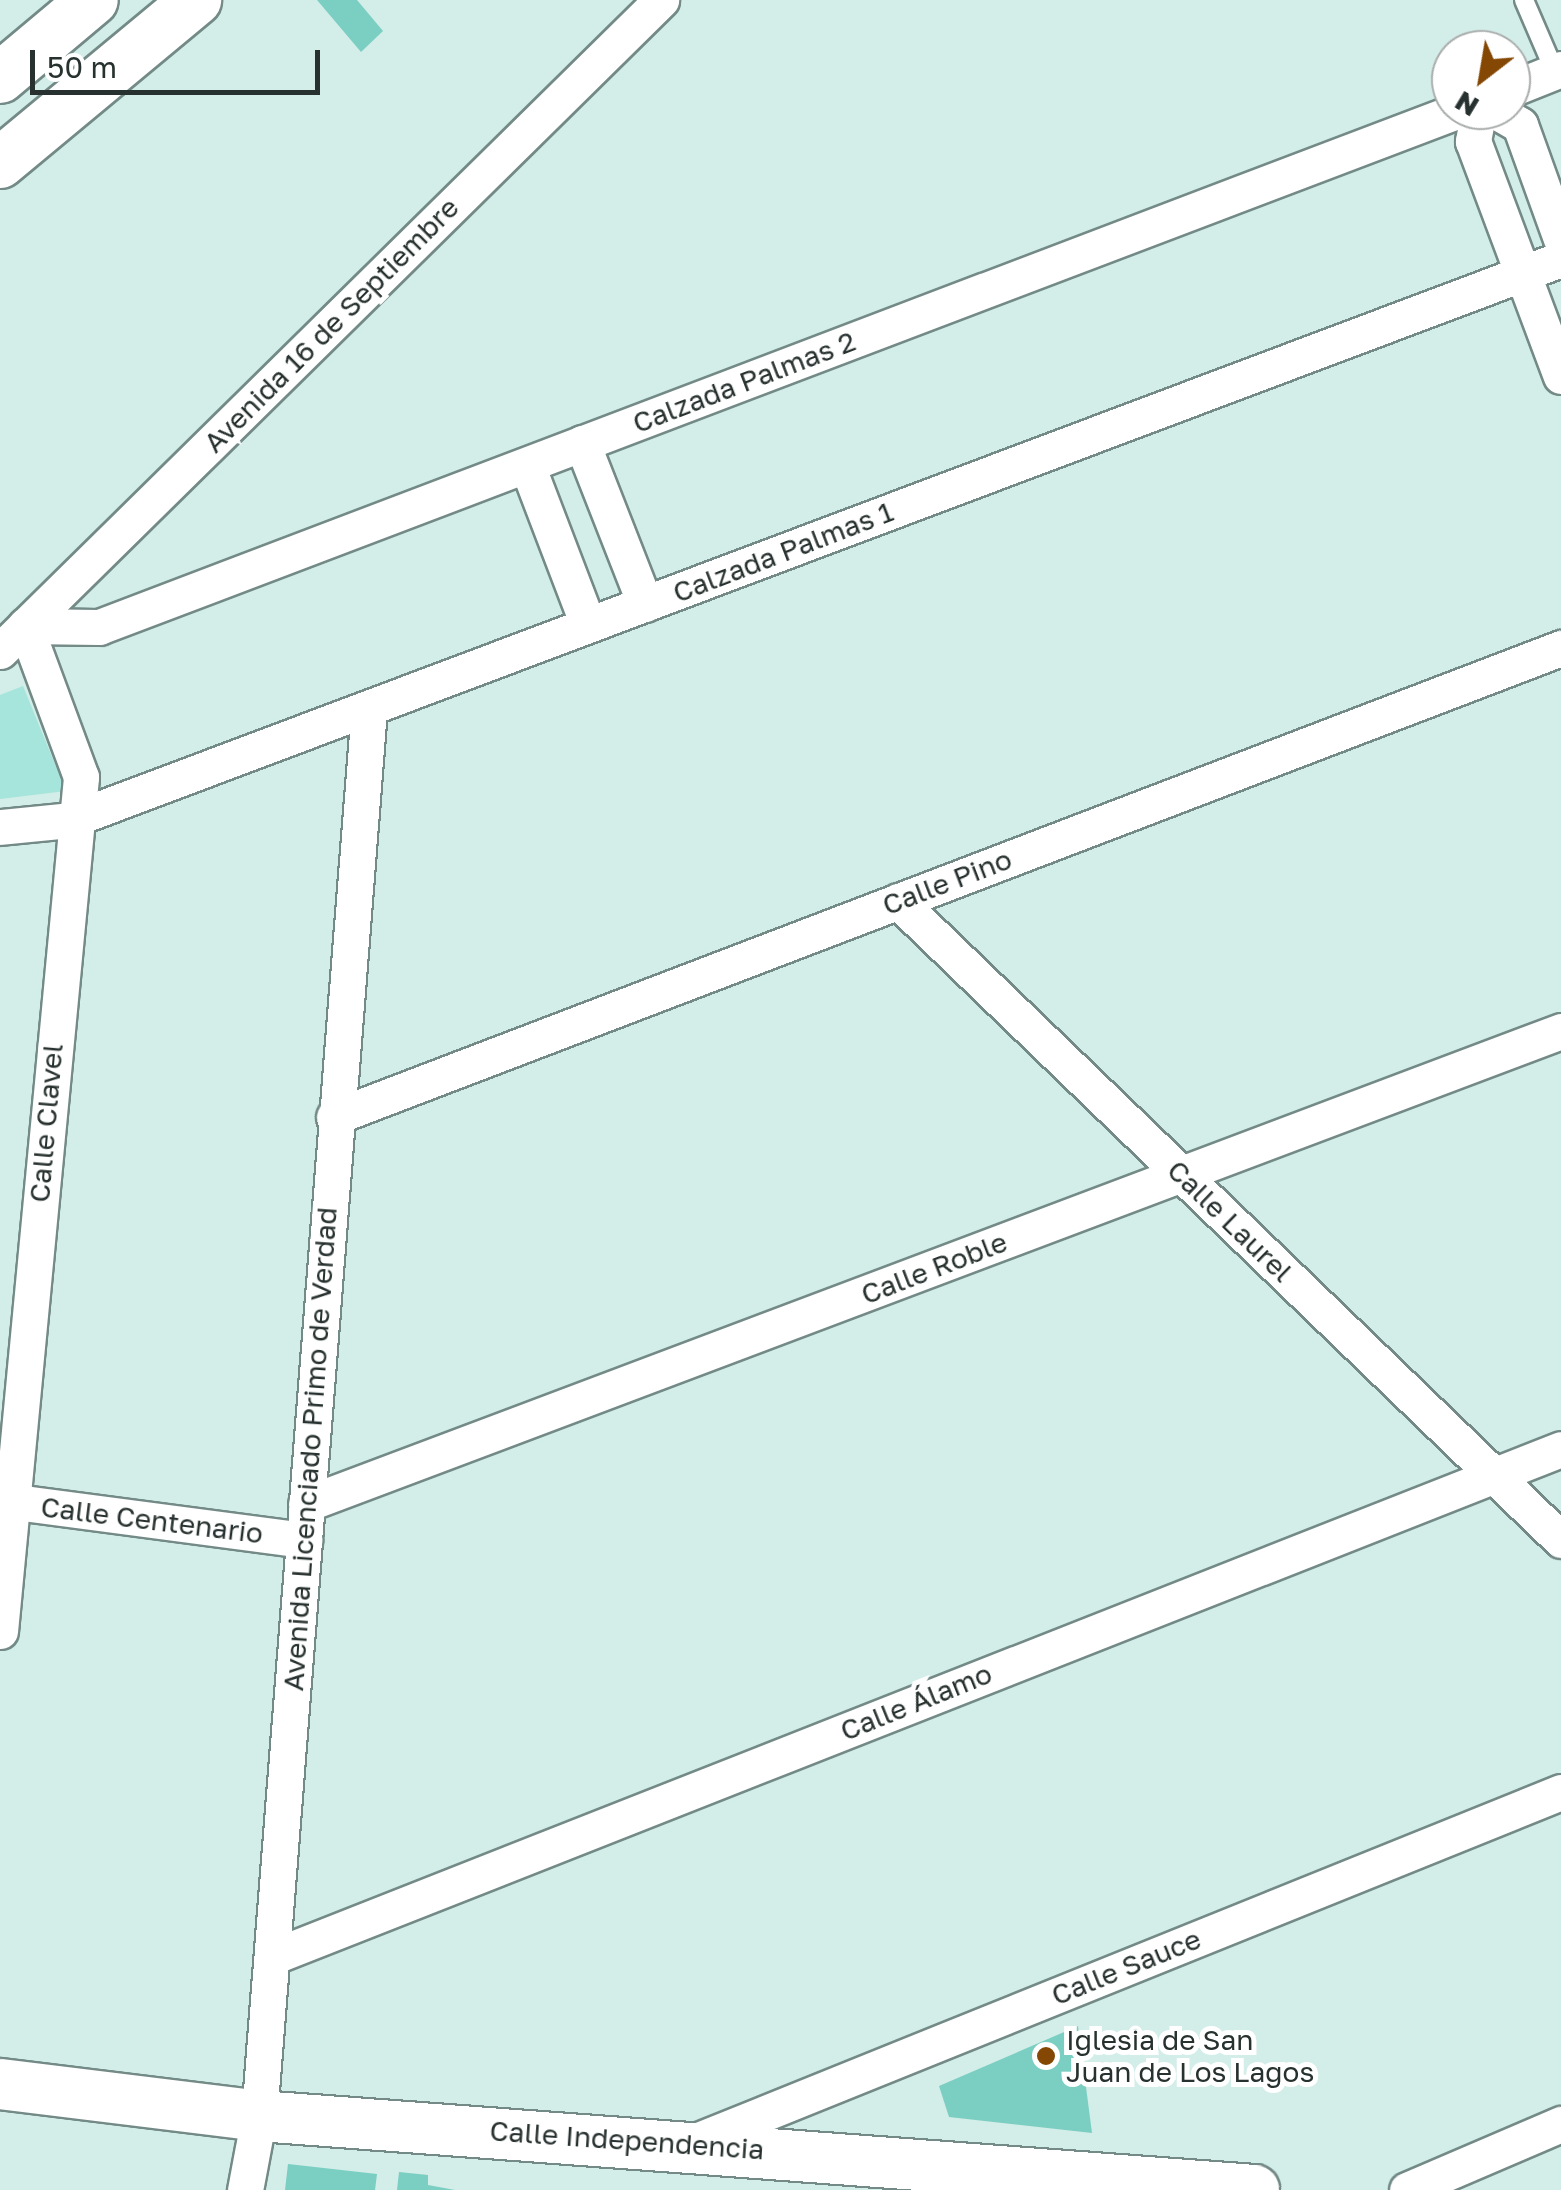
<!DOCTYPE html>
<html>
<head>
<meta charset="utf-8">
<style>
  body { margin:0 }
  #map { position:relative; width:1561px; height:2190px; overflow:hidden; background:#d3ede8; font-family:"Golos Text",sans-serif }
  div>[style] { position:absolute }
  .green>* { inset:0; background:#a6e5db }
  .building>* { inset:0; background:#7bcec2 }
  .roads { filter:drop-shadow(2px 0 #738a86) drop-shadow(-2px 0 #738a86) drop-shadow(0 2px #738a86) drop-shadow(0 -2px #738a86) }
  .lane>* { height:18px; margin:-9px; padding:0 9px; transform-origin:9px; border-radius:9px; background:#fff }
  .street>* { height:35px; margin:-17.5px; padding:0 17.5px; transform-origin:17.5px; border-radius:17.5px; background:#fff }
  .secondary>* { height:50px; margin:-25px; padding:0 25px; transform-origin:25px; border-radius:25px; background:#fff }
  .dots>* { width:28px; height:28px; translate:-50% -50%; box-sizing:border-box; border:5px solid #fff; border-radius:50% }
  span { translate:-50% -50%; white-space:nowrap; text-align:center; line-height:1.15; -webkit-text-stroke:10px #fff; paint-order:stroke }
  .street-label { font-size:28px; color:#27312f }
  .poi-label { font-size:28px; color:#27312f }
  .left { translate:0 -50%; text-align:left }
  .north { position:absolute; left:1431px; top:30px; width:100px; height:100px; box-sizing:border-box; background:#fff; border:2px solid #a9adac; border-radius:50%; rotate:211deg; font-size:28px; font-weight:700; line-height:40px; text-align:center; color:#27312f }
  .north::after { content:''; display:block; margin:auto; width:35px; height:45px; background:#844804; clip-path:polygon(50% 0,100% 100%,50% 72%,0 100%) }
  .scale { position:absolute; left:30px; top:50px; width:290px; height:45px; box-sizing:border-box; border:5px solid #27312f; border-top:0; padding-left:12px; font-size:30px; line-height:35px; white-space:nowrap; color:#27312f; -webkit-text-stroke:8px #fff; paint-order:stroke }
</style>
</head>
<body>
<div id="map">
  <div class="green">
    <div style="clip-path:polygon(23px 686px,66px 791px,0 799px,0 695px)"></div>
  </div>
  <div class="building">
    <div style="clip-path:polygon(317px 0,357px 0,383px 31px,361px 52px)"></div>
    <div style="clip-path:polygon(1078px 2026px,1092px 2133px,949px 2117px,939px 2086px)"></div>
    <div style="clip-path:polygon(288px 2164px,377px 2174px,375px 2190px,285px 2190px)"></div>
    <div style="clip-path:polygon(399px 2172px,428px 2175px,428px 2185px,455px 2190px,397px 2190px)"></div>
  </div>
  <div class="roads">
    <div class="lane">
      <div style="left:1524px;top:0;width:78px;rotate:66.7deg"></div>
    </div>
    <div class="street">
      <div style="left:1511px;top:89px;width:54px;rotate:-21.8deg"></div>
      <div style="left:1479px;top:110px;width:32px;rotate:101deg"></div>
      <div style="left:1473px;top:141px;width:251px;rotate:69.5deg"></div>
      <div style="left:1494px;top:110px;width:30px;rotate:30deg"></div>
      <div style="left:1520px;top:125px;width:121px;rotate:70.2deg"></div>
      <div style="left:582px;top:443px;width:173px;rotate:68.6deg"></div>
      <div style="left:527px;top:465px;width:171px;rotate:69.1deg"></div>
      <div style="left:25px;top:626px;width:74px;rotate:0.8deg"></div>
      <div style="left:99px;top:627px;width:1455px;rotate:-20.81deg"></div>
      <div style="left:0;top:651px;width:928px;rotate:-44.56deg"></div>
      <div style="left:0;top:827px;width:70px;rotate:-5.7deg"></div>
      <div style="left:70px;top:820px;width:1593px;rotate:-20.62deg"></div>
      <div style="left:898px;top:901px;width:921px;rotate:43.94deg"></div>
      <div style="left:334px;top:1117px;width:1314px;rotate:-20.92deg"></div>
      <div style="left:0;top:1500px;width:307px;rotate:7.5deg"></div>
      <div style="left:306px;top:1504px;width:1341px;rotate:-20.65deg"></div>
      <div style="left:0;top:1631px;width:858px;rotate:-84.58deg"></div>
      <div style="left:81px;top:777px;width:161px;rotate:-110.3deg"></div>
      <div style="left:272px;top:1957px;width:1385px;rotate:-21.51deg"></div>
      <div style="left:691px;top:2143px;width:938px;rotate:-21.97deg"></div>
      <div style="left:245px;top:2190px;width:75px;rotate:-79.3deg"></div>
      <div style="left:259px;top:2116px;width:1412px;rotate:-85.53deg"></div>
      <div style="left:1407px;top:2190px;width:168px;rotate:-23.2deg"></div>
    </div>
    <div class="secondary">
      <div style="left:0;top:78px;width:121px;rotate:-40deg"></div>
      <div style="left:0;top:163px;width:255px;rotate:-39.7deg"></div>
      <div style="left:0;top:2084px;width:261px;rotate:7deg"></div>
      <div style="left:259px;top:2116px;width:998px;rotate:4.25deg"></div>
    </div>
  </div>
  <div class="dots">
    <div style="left:1046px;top:2056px;background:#844804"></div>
  </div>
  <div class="street-label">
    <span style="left:331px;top:325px;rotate:-45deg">Avenida 16 de Septiembre</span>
    <span style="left:744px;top:382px;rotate:-21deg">Calzada Palmas 2</span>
    <span style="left:783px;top:552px;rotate:-21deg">Calzada Palmas 1</span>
    <span style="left:947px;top:882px;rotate:-21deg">Calle Pino</span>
    <span style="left:46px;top:1123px;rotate:-85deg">Calle Clavel</span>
    <span style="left:1230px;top:1221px;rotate:44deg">Calle Laurel</span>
    <span style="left:934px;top:1268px;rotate:-21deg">Calle Roble</span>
    <span style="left:310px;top:1449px;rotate:-86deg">Avenida Licenciado Primo de Verdad</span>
    <span style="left:152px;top:1520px;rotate:7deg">Calle Centenario</span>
    <span style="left:916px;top:1702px;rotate:-22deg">Calle Álamo</span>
    <span style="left:1126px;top:1967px;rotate:-22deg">Calle Sauce</span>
    <span style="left:627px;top:2140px;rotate:4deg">Calle Independencia</span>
  </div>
  <div class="poi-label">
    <span class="left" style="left:1066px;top:2056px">Iglesia de San<br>Juan de Los Lagos</span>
  </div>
  <div class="north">N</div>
  <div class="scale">50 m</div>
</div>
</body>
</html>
